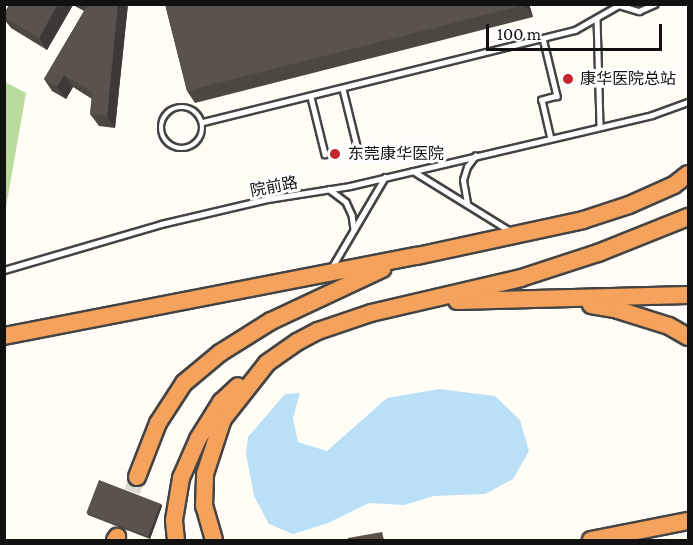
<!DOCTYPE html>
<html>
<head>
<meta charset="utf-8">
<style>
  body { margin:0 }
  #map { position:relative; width:693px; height:545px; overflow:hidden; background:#fffdf5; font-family:"Crimson Pro","Noto Sans SC",serif }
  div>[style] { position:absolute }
  .forest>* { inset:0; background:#b9dc9c }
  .water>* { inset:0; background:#b9e0f7 }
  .highway-tunnel>* { height:16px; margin-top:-8px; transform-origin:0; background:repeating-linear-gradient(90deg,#dbdad3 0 16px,transparent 0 24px) }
  .roads { filter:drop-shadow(2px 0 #444) drop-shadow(-2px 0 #444) drop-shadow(0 2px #444) drop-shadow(0 -2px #444) }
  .lane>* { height:4.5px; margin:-2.25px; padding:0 2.25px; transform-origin:2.25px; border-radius:2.25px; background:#fff }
  .lane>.ring { margin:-2.25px; padding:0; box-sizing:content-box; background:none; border:4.5px solid #fff; border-radius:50% }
  .highway>* { height:16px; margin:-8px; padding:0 8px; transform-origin:8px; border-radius:8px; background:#f5a25d }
  .wall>* { inset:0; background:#4d4742 }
  .shaded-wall>* { inset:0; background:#3f3936 }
  .building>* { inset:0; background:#5a524d; transform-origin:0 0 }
  .dots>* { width:16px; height:16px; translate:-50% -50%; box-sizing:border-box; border:3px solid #fff; border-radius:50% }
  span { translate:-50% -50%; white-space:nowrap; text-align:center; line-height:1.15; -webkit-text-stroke:6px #fff; paint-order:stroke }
  .poi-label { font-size:16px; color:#111 }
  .left { translate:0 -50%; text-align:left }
  .street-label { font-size:16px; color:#111 }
  .frame { position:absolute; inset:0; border:6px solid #111; pointer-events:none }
  .scale { position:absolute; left:486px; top:24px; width:176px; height:27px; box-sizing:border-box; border:3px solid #111; border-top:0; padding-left:8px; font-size:18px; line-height:21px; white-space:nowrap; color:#111; -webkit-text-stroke:4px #fff; paint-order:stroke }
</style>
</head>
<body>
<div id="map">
  <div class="forest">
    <div style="clip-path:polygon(5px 82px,26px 93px,5px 213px)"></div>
  </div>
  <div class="water">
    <div style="clip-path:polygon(439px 389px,495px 396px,520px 420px,529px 451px,513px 479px,485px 494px,434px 496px,404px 505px,369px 503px,328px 523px,293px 534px,269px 524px,254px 496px,246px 454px,248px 437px,285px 394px,300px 393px,293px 418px,298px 442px,327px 451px,387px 398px)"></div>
  </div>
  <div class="highway-tunnel">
    <div style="left:117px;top:537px;width:63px;rotate:-71.6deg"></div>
  </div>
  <div class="roads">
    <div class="lane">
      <div style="left:619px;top:5px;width:21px;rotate:17deg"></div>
      <div style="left:639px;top:11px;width:17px;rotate:-24deg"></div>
      <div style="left:597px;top:18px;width:109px;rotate:88.4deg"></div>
      <div style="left:543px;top:38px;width:60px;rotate:76.4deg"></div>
      <div style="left:557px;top:96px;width:16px;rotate:165deg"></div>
      <div style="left:542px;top:100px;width:39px;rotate:77deg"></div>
      <div style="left:343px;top:89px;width:59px;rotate:76.2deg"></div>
      <div style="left:311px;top:97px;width:59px;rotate:76.2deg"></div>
      <div class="ring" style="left:161px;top:107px;width:37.5px;height:37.5px"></div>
      <div style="left:203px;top:122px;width:383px;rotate:-13.9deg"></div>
      <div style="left:575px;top:30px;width:51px;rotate:-29.6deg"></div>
      <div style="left:413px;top:171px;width:114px;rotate:31.7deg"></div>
      <div style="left:329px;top:189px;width:21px;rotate:37deg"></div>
      <div style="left:346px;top:202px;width:14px;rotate:65deg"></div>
      <div style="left:352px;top:215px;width:15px;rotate:82deg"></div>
      <div style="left:467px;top:203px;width:23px;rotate:-100deg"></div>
      <div style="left:463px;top:180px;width:14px;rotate:-73deg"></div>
      <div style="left:467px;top:167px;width:14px;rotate:-54deg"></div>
      <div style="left:332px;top:267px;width:104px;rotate:-59.5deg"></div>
      <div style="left:4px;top:270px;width:164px;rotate:-16.3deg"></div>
      <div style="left:161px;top:224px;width:110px;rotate:-13.2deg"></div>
      <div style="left:268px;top:199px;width:83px;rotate:-9deg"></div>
      <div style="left:350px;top:186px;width:310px;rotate:-13.2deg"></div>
      <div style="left:652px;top:115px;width:38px;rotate:-20deg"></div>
    </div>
    <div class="highway">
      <div style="left:457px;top:301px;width:231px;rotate:-1.5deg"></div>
      <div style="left:591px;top:305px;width:27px;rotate:10deg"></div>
      <div style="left:618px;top:310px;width:53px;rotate:17.4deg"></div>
      <div style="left:669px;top:326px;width:22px;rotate:30deg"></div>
      <div style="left:4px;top:336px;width:421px;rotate:-11deg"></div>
      <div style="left:417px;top:256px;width:170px;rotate:-12.2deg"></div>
      <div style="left:583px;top:220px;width:48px;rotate:-18.1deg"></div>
      <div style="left:629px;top:205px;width:49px;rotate:-24deg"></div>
      <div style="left:674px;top:185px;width:18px;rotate:-38deg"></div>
      <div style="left:137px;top:477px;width:58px;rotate:-68.7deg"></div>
      <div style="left:158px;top:423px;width:48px;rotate:-57deg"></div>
      <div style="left:184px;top:383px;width:47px;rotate:-39.8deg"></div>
      <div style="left:220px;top:353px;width:60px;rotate:-32.1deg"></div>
      <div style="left:271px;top:321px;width:123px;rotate:-25.1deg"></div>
      <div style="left:115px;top:540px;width:4px;rotate:-56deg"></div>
      <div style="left:176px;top:540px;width:20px;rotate:-96deg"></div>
      <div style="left:174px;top:520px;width:43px;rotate:-80.5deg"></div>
      <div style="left:181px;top:478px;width:43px;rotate:-66.4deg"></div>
      <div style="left:198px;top:439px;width:44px;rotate:-58.1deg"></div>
      <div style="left:221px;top:402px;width:23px;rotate:-43deg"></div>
      <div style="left:214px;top:540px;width:35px;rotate:-106deg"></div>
      <div style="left:204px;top:506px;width:32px;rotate:-88deg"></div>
      <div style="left:205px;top:474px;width:58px;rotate:-71.9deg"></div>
      <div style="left:223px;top:419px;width:71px;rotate:-51.8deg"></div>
      <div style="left:267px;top:363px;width:37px;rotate:-35deg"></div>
      <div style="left:297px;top:342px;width:24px;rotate:-28deg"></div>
      <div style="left:318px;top:331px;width:56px;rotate:-18.8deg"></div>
      <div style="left:371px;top:313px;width:154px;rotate:-13.1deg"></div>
      <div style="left:521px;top:278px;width:81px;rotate:-18deg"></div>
      <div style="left:598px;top:253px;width:97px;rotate:-21.8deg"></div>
      <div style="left:591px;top:540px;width:99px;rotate:-11.1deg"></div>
    </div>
  </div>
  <div class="wall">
    <div style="clip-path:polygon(10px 4px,128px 4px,115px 128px,99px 126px,90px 114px,92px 99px,73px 87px,66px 99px,52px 91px,44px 79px,84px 11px,73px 5px,47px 50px,11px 28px,4px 19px,4px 13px)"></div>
    <div style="clip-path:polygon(165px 4px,529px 4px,533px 17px,195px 103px,187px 91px)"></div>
    <div style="clip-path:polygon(161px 504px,162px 506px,150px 539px,88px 515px,87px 513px)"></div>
  </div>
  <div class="shaded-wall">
    <div style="clip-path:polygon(58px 4px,73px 5px,47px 50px,39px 38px)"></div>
    <div style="clip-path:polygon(118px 4px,128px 4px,115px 128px,107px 116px)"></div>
    <div style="clip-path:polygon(524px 4px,529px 4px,533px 17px,524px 5px)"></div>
    <div style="clip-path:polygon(64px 75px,73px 87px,66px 99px,57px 87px)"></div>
    <div style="clip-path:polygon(161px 504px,162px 506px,150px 539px,148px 536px)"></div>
  </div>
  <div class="building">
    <div style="clip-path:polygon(10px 4px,58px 4px,39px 38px,4px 17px,4px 13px)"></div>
    <div style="clip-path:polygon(84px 4px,118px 4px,107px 116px,90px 114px,92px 92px,64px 75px,57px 87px,44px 79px,87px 6px)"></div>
    <div style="clip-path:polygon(165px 4px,524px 4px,524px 5px,187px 91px)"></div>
    <div style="left:99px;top:480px;width:66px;height:35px;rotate:21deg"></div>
    <div style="clip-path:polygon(382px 532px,384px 540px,348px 540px,348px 538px)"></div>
  </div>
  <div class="dots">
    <div style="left:568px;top:79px;background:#c4262e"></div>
    <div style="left:335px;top:154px;background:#c4262e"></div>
  </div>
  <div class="poi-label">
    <span class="left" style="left:580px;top:79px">康华医院总站</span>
    <span class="left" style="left:348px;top:154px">东莞康华医院</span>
  </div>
  <div class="street-label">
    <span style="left:274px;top:187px;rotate:-11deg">院前路</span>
  </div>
  <div class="frame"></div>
  <div class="scale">100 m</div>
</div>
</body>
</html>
